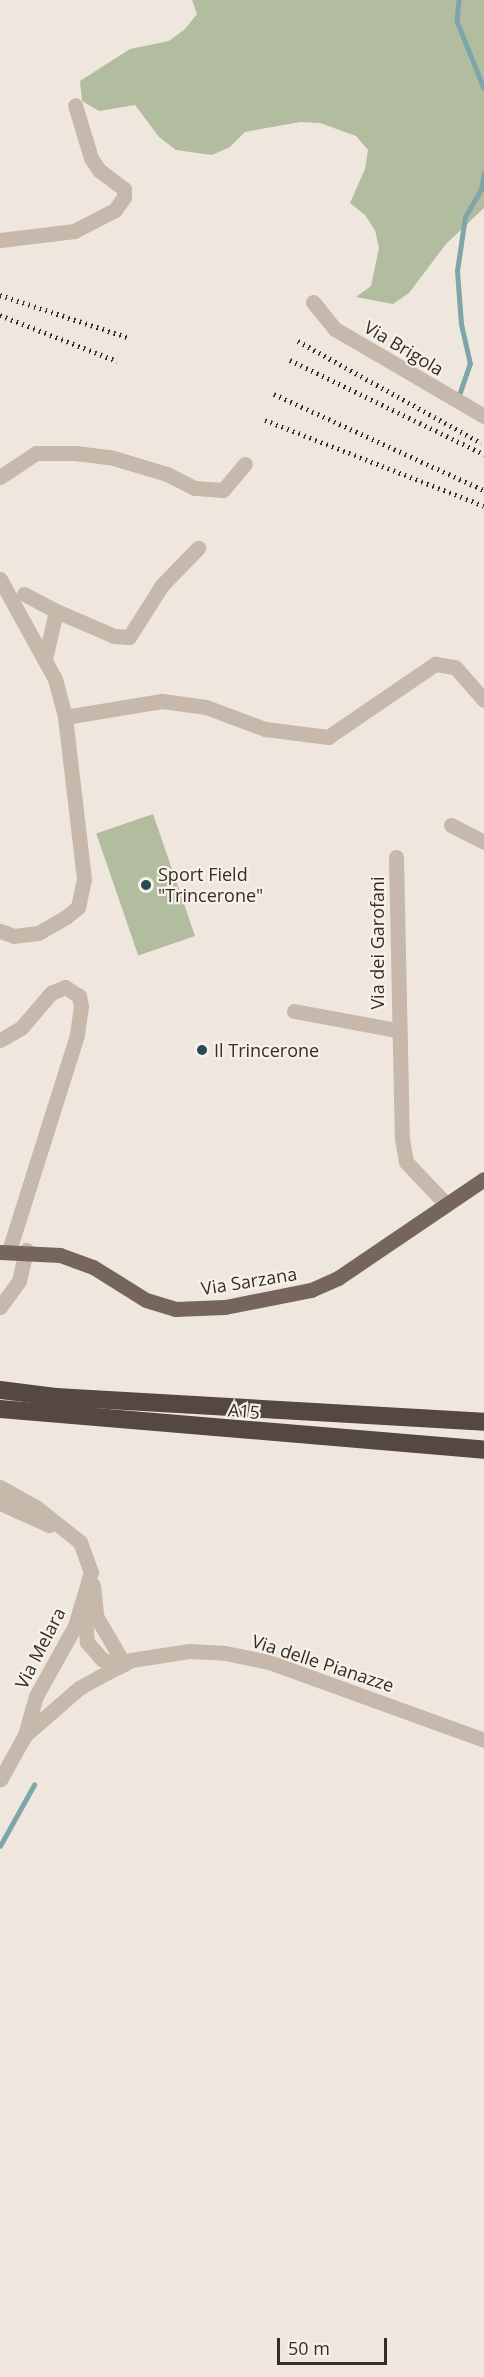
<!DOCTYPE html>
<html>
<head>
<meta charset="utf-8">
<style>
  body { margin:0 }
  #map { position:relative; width:484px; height:2377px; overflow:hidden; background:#efe7dd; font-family:"Open Sans",sans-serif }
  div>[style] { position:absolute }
  .green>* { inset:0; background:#b1bd9e; transform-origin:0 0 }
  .stream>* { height:4.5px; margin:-2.25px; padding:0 2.25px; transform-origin:2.25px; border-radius:2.25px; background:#7ea6aa }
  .minor>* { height:15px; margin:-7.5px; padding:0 7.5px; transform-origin:7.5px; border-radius:7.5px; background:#c6b8aa }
  .major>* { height:15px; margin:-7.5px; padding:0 7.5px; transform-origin:7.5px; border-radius:7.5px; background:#75655b }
  .highway>* { height:18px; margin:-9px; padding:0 9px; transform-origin:9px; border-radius:9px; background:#544841 }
  .rail>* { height:4.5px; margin-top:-2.25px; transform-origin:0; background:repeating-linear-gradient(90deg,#342d29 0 1.5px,transparent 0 6px) }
  .dots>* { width:16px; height:16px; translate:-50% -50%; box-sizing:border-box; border:3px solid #f8f1e8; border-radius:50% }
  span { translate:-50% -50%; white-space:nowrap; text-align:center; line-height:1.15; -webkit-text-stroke:4.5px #f8f1e8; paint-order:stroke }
  .street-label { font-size:18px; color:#342d29 }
  .poi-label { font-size:18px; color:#342d29 }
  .left { translate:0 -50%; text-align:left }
  .scale { position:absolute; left:277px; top:2338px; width:110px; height:27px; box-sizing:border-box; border:3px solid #342d29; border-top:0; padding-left:8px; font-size:18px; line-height:21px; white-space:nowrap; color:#342d29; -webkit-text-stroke:4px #f8f1e8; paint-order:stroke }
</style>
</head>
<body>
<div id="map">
  <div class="green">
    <div style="clip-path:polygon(192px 0,484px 0,484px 208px,446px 244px,409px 293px,393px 304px,356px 297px,371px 286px,379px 248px,375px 230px,365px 215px,350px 203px,365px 169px,368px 150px,356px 136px,320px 123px,300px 122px,245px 132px,230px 147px,212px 155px,176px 150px,159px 137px,135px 105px,99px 111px,82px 101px,80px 81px,130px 49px,169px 41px,185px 29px,197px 14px)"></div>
    <div style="left:153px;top:814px;width:129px;height:60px;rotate:71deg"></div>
  </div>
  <div class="stream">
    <div style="left:459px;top:0;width:21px;rotate:95deg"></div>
    <div style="left:457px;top:21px;width:72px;rotate:68.1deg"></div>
    <div style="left:458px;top:398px;width:36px;rotate:-71deg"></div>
    <div style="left:470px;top:364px;width:41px;rotate:-102.7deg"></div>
    <div style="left:461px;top:324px;width:53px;rotate:-94.3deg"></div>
    <div style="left:457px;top:271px;width:55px;rotate:-81.6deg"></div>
    <div style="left:465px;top:217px;width:32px;rotate:-60deg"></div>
    <div style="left:481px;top:189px;width:16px;rotate:-79deg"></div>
    <div style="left:0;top:1846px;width:70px;rotate:-60.9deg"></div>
  </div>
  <div class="minor">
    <div style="left:0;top:240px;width:75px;rotate:-6.9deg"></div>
    <div style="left:74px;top:231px;width:46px;rotate:-27.1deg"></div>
    <div style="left:115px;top:210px;width:16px;rotate:-55deg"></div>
    <div style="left:124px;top:197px;width:8px;rotate:-90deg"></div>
    <div style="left:124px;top:189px;width:31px;rotate:-143deg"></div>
    <div style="left:99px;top:170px;width:14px;rotate:-124deg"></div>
    <div style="left:91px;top:158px;width:55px;rotate:-106.8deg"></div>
    <div style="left:313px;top:302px;width:35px;rotate:51deg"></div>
    <div style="left:335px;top:329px;width:173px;rotate:30.3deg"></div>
    <div style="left:0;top:477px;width:43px;rotate:-33.7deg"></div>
    <div style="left:36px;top:453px;width:39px"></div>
    <div style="left:75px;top:453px;width:35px;rotate:7deg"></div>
    <div style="left:110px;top:457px;width:59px;rotate:16.6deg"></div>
    <div style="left:167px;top:474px;width:31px;rotate:27deg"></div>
    <div style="left:195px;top:488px;width:28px;rotate:4deg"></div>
    <div style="left:223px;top:490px;width:34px;rotate:-50deg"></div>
    <div style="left:0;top:579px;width:114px;rotate:61.2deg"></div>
    <div style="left:55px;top:679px;width:39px;rotate:75deg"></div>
    <div style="left:65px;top:717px;width:163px;rotate:83.3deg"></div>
    <div style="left:84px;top:879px;width:29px;rotate:102deg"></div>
    <div style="left:78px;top:907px;width:16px;rotate:140deg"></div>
    <div style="left:66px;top:917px;width:32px;rotate:150deg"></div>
    <div style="left:38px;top:933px;width:24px;rotate:173deg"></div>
    <div style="left:14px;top:936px;width:15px;rotate:-160deg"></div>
    <div style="left:24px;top:594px;width:36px;rotate:28deg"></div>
    <div style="left:45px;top:659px;width:49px;rotate:-77.1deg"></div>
    <div style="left:56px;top:611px;width:63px;rotate:23.3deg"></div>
    <div style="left:114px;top:636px;width:15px;rotate:4deg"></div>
    <div style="left:129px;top:637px;width:62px;rotate:-57.6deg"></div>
    <div style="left:162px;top:585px;width:52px;rotate:-45.8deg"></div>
    <div style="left:65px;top:717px;width:98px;rotate:-9.4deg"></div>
    <div style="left:162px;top:701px;width:44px;rotate:7.8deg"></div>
    <div style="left:206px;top:707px;width:63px;rotate:20.4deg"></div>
    <div style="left:265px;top:729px;width:64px;rotate:7.2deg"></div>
    <div style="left:328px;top:737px;width:130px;rotate:-34.3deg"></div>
    <div style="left:435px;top:664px;width:20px;rotate:9deg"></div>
    <div style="left:455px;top:667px;width:44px;rotate:48.7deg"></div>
    <div style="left:451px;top:825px;width:37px;rotate:27deg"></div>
    <div style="left:396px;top:857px;width:282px;rotate:88.8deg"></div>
    <div style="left:402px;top:1139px;width:23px;rotate:80deg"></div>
    <div style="left:406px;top:1162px;width:59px;rotate:46.4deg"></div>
    <div style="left:294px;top:1011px;width:105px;rotate:10.5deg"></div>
    <div style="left:0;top:1040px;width:24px;rotate:-30deg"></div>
    <div style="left:21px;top:1028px;width:46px;rotate:-49.4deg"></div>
    <div style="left:51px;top:993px;width:15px;rotate:-23deg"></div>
    <div style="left:65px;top:987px;width:17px;rotate:33deg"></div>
    <div style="left:79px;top:996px;width:10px;rotate:79deg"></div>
    <div style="left:81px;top:1006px;width:29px;rotate:98deg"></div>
    <div style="left:77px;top:1035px;width:226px;rotate:107.5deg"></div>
    <div style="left:0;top:1307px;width:32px;rotate:-54deg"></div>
    <div style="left:19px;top:1281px;width:32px;rotate:-77deg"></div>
    <div style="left:0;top:1487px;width:41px;rotate:29.1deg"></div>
    <div style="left:36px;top:1507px;width:56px;rotate:38.5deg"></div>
    <div style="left:80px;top:1542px;width:32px;rotate:70deg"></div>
    <div style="left:91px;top:1572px;width:56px;rotate:106.5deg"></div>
    <div style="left:75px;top:1626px;width:80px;rotate:119.1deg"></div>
    <div style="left:36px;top:1696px;width:41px;rotate:105.8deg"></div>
    <div style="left:25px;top:1735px;width:51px;rotate:119.1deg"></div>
    <div style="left:0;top:1503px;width:54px;rotate:24.2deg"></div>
    <div style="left:93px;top:1585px;width:31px;rotate:84deg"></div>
    <div style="left:96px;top:1616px;width:56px;rotate:59.7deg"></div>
    <div style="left:85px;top:1609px;width:33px;rotate:87deg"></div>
    <div style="left:87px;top:1642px;width:23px;rotate:49deg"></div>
    <div style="left:102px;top:1659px;width:18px;rotate:27deg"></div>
    <div style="left:25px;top:1735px;width:72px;rotate:-41deg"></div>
    <div style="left:79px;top:1688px;width:31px;rotate:-29deg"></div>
    <div style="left:106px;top:1673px;width:28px;rotate:-27deg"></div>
    <div style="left:131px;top:1660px;width:59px;rotate:-8.8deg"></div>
    <div style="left:189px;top:1651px;width:36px;rotate:3deg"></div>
    <div style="left:225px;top:1653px;width:45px;rotate:11.6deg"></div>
    <div style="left:269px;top:1662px;width:229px;rotate:19.9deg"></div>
  </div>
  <div class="major">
    <div style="left:0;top:1252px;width:60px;rotate:2.9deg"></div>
    <div style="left:60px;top:1255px;width:35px;rotate:20deg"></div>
    <div style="left:93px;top:1267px;width:62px;rotate:31.9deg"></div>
    <div style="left:146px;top:1300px;width:30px;rotate:17deg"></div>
    <div style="left:175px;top:1309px;width:50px;rotate:-2.3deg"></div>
    <div style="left:225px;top:1307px;width:88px;rotate:-11.2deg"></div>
    <div style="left:311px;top:1290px;width:30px;rotate:-24deg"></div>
    <div style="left:338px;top:1278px;width:176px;rotate:-34.1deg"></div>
  </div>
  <div class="highway">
    <div style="left:0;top:1390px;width:56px;rotate:7.1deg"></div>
    <div style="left:56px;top:1397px;width:429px;rotate:3.3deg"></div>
    <div style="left:0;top:1409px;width:486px;rotate:4.8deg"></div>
  </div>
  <div class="rail">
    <div style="left:0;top:295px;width:134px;rotate:18.3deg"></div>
    <div style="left:0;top:315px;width:126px;rotate:21.5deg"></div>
    <div style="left:298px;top:341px;width:210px;rotate:29.1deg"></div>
    <div style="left:290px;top:360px;width:216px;rotate:25.9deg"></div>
    <div style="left:274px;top:394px;width:231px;rotate:24.6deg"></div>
    <div style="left:265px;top:420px;width:235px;rotate:21.4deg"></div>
  </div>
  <div class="dots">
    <div style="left:146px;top:885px;background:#224d52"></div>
    <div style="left:202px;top:1050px;background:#224d52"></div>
  </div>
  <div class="street-label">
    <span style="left:404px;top:348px;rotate:31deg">Via Brigola</span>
    <span style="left:377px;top:943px;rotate:-90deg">Via dei Garofani</span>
    <span style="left:249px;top:1281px;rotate:-9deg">Via Sarzana</span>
    <span style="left:244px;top:1411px;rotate:5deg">A15</span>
    <span style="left:40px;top:1648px;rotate:-63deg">Via Melara</span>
    <span style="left:323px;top:1663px;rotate:18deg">Via delle Pianazze</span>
  </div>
  <div class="poi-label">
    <span class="left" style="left:158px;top:885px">Sport Field<br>"Trincerone"</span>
    <span class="left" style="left:214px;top:1050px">Il Trincerone</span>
  </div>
  <div class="scale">50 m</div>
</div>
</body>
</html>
